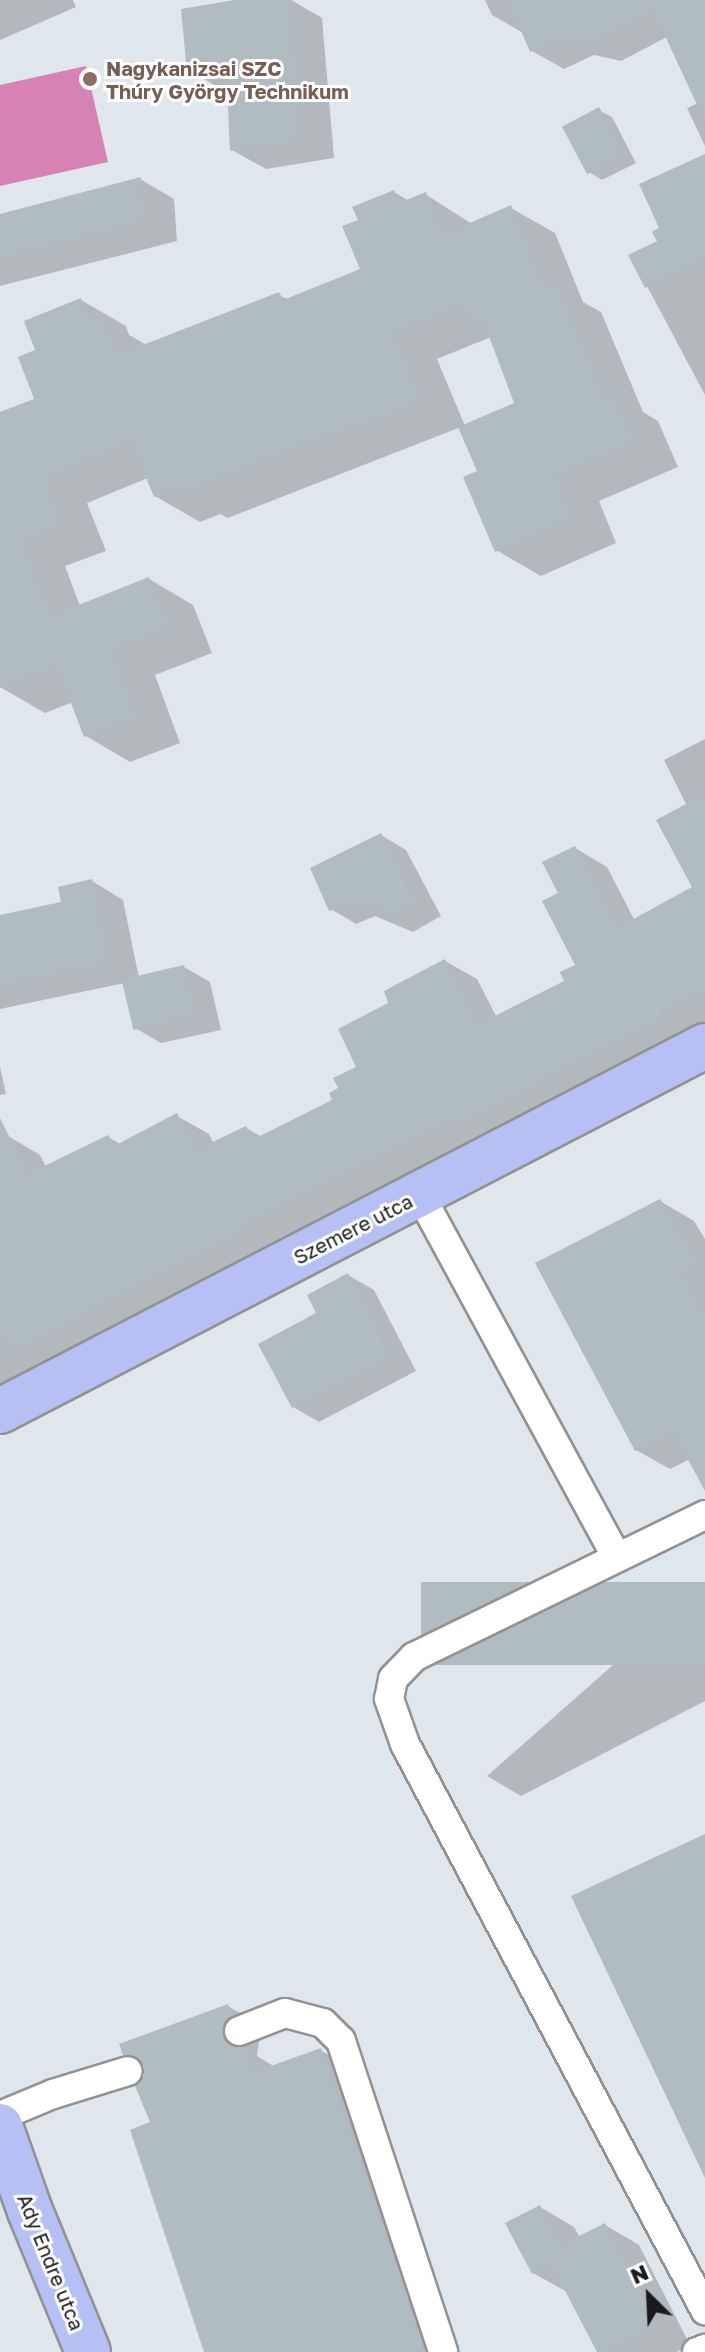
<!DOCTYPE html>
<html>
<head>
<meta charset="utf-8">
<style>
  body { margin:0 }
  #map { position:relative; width:705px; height:2352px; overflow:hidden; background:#e0e7ec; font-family:"Golos Text",sans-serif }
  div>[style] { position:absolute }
  .pitch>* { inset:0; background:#d782b5 }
  .shadow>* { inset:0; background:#0003 }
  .building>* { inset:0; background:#b0bcc0; transform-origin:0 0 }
  .roads { filter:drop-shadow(2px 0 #929292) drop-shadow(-2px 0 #929292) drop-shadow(0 2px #929292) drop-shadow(0 -2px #929292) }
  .lane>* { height:28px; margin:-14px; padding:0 14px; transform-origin:14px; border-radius:14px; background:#fff }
  .secondary>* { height:44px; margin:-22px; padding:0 22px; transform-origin:22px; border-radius:22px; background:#b6c0f5 }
  .dots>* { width:22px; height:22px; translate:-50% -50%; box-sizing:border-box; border:4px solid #fff; border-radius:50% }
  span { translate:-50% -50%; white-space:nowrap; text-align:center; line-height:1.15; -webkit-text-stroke:6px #fff; paint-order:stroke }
  .education-label { font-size:20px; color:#785e54; font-weight:700 }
  .left { translate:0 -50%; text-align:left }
  .street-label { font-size:20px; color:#1b1b1b }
  .north { position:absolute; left:609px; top:2256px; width:80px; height:80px; -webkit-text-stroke:6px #fff; paint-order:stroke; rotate:336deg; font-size:22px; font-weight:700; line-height:32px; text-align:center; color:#1b1b1b }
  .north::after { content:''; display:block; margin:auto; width:28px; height:36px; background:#1b1b1b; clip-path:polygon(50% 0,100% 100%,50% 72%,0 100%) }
</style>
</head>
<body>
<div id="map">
  <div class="pitch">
    <div style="clip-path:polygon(86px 66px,108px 162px,0 186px,0 85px)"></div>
  </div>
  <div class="shadow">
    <div style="clip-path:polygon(0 0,73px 0,76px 7px,0 40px)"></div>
    <div style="clip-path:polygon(236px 0,291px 0,322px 18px,334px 158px,266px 169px,232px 150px,229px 89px,223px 90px,189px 70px)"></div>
    <div style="clip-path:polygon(485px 0,705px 0,705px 146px,687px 108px,698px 103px,669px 36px,621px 61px,594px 55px,564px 69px,532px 51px,525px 34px,492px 15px)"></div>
    <div style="clip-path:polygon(598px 110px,612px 117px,636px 163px,602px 180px,589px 172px)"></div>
    <div style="clip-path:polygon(705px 156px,705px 395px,631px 256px,659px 242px,662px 229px)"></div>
    <div style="clip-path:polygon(140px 179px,174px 199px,177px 241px,0 286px,0 216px)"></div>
    <div style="clip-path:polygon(evenodd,394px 192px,409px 201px,425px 194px,472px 224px,511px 208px,555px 233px,583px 302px,601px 312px,643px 412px,658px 421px,678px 467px,599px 501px,616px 543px,541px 576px,496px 550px,480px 472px,461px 427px,228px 518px,220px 514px,200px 522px,155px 496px,148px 478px,87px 503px,106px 551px,65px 566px,80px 606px,149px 579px,193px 605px,212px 653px,155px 675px,180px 743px,130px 762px,86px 736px,73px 702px,45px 713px,0 687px,0 414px,36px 400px,38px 352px,81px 300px,126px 326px,129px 335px,147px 345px,279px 295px,289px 300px,363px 270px,360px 221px,394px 192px,491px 337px,516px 405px,465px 426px,437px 359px,491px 337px)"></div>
    <div style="clip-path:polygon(705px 739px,705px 1024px,269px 1247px,271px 1250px,0 1390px,0 1140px,8px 1136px,40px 1155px,46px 1167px,108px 1137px,122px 1145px,177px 1116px,209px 1134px,214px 1144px,246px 1128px,262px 1137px,335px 1101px,359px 1068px,391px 1004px,445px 961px,477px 979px,497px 1018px,567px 981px,577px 966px,561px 894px,575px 848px,607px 867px,635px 921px,695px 888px,687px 806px,664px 760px)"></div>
    <div style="clip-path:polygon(381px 835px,406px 850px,441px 916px,413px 932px,375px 916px,356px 924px,331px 909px)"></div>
    <div style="clip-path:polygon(92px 881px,123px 900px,139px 978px,184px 967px,210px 982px,221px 1030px,161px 1043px,135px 1028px,125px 983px,0 1009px,0 917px,63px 904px)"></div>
    <div style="clip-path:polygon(0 1067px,6px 1094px,0 1095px)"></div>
    <div style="clip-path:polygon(660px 1201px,694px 1221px,705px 1239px,705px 1487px,690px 1459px,670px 1469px,636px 1450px)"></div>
    <div style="clip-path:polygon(348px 1275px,374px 1290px,416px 1371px,319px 1422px,293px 1407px,318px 1314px)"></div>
    <div style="clip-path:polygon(705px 1584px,705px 1701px,521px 1796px,487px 1776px)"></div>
    <div style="clip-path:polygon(228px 2006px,262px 2026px,266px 2035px,259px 2041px,257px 2056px,275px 2067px,320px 2050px,355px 2070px,451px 2352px,206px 2352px,153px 2123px,146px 2066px,124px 2054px)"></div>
    <div style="clip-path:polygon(540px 2207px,574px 2227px,580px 2238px,605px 2225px,639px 2245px,690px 2345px,677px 2352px,599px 2352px,569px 2293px,533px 2273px)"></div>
  </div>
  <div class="building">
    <div style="clip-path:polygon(234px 0,289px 0,301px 140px,230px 151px,226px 66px,187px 72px,181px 9px)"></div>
    <div style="clip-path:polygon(508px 0,705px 0,705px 122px,653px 10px,588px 44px,561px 38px,530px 52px)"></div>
    <div style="left:599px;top:107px;width:54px;height:42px;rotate:62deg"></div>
    <div style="clip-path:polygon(705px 154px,705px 259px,645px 288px,628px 255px,657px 241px,652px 232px,659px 228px,639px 184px)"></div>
    <div style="clip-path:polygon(141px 177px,143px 222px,0 258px,0 214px)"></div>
    <div style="clip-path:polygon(394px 190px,399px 203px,426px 192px,442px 235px,511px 205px,544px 288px,556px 284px,604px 397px,613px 393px,634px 442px,555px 475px,573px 518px,495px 552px,463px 477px,477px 471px,458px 427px,514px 403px,484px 323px,473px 327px,464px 305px,394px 333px,421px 400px,381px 418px,300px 445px,181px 494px,179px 487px,154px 497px,131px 441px,44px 478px,62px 525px,22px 541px,51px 616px,149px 577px,169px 627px,111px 649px,137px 717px,84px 737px,57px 666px,0 688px,0 412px,34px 399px,18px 357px,35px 350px,24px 321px,81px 298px,90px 321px,102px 317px,117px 355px,279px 292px,283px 300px,360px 269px,342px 226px,358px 220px,352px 207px)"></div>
    <div style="clip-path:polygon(705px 794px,705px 990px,661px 1013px,664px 1018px,456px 1125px,453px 1119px,238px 1228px,240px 1232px,12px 1352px,0 1329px,0 1118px,28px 1174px,108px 1135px,114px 1146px,177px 1113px,196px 1150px,246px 1126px,254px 1139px,332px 1100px,329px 1093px,338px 1088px,333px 1078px,356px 1067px,338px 1029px,388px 1003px,384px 991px,445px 959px,479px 1024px,564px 981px,560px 972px,575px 965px,542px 901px,558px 893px,542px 862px,575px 846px,617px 928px,692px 887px,656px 820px)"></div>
    <div style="clip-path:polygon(381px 833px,416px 901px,386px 919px,377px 902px,362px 911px,354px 900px,329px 911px,310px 868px)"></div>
    <div style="clip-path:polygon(92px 879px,109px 963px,0 985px,0 915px,61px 902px,58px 887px)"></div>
    <div style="left:184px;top:965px;width:52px;height:64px;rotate:77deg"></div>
    <div style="clip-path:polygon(660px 1199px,699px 1265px,682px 1273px,705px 1314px,705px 1491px,673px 1432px,635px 1451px,535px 1263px)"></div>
    <div style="clip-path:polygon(348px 1273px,392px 1356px,292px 1408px,258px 1344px,316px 1313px,307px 1295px)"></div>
    <div style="left:705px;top:1582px;width:83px;height:284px;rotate:90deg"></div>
    <div style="clip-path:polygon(705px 1834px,705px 2178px,571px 1896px)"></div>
    <div style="clip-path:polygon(228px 2004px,233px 2015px,225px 2021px,223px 2036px,229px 2045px,245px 2047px,254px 2072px,321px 2048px,425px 2352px,204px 2352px,130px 2130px,150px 2122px,135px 2086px,144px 2076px,144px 2067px,139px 2058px,123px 2055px,119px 2044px)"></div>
    <div style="clip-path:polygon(540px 2205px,561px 2245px,605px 2223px,658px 2325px,606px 2352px,597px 2352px,551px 2264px,532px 2274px,505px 2223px)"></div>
  </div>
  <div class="roads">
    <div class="lane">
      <div style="left:420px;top:1195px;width:411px;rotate:61.5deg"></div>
      <div style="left:705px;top:1515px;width:324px;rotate:154deg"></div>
      <div style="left:414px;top:1657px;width:30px;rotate:134deg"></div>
      <div style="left:393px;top:1679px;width:20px;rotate:101deg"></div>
      <div style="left:389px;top:1699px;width:48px;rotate:70.4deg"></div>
      <div style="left:405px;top:1744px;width:641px;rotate:62.07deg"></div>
      <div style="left:239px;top:2031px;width:49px;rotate:-21.4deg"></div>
      <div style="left:285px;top:2013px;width:39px;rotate:15deg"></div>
      <div style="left:323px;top:2023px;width:25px;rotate:45deg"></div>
      <div style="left:341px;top:2041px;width:327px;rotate:71.8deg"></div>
      <div style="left:0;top:2116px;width:57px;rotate:-22.5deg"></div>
      <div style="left:53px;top:2094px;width:78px;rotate:-17deg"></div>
      <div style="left:697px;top:2352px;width:9px;rotate:-21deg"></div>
    </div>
    <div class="secondary">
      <div style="left:0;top:1411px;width:794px;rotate:-27.37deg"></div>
      <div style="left:0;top:2126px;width:90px;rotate:70.6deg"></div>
      <div style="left:30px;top:2211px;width:152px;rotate:67.6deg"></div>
    </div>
  </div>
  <div class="dots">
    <div style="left:90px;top:79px;background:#8d6e63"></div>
  </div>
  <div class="education-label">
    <span class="left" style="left:106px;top:80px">Nagykanizsai SZC<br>Thúry György Technikum</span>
  </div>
  <div class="street-label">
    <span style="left:353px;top:1229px;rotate:-27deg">Szemere utca</span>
    <span style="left:51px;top:2262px;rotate:68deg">Ady Endre utca</span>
  </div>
  <div class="north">N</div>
</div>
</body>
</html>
